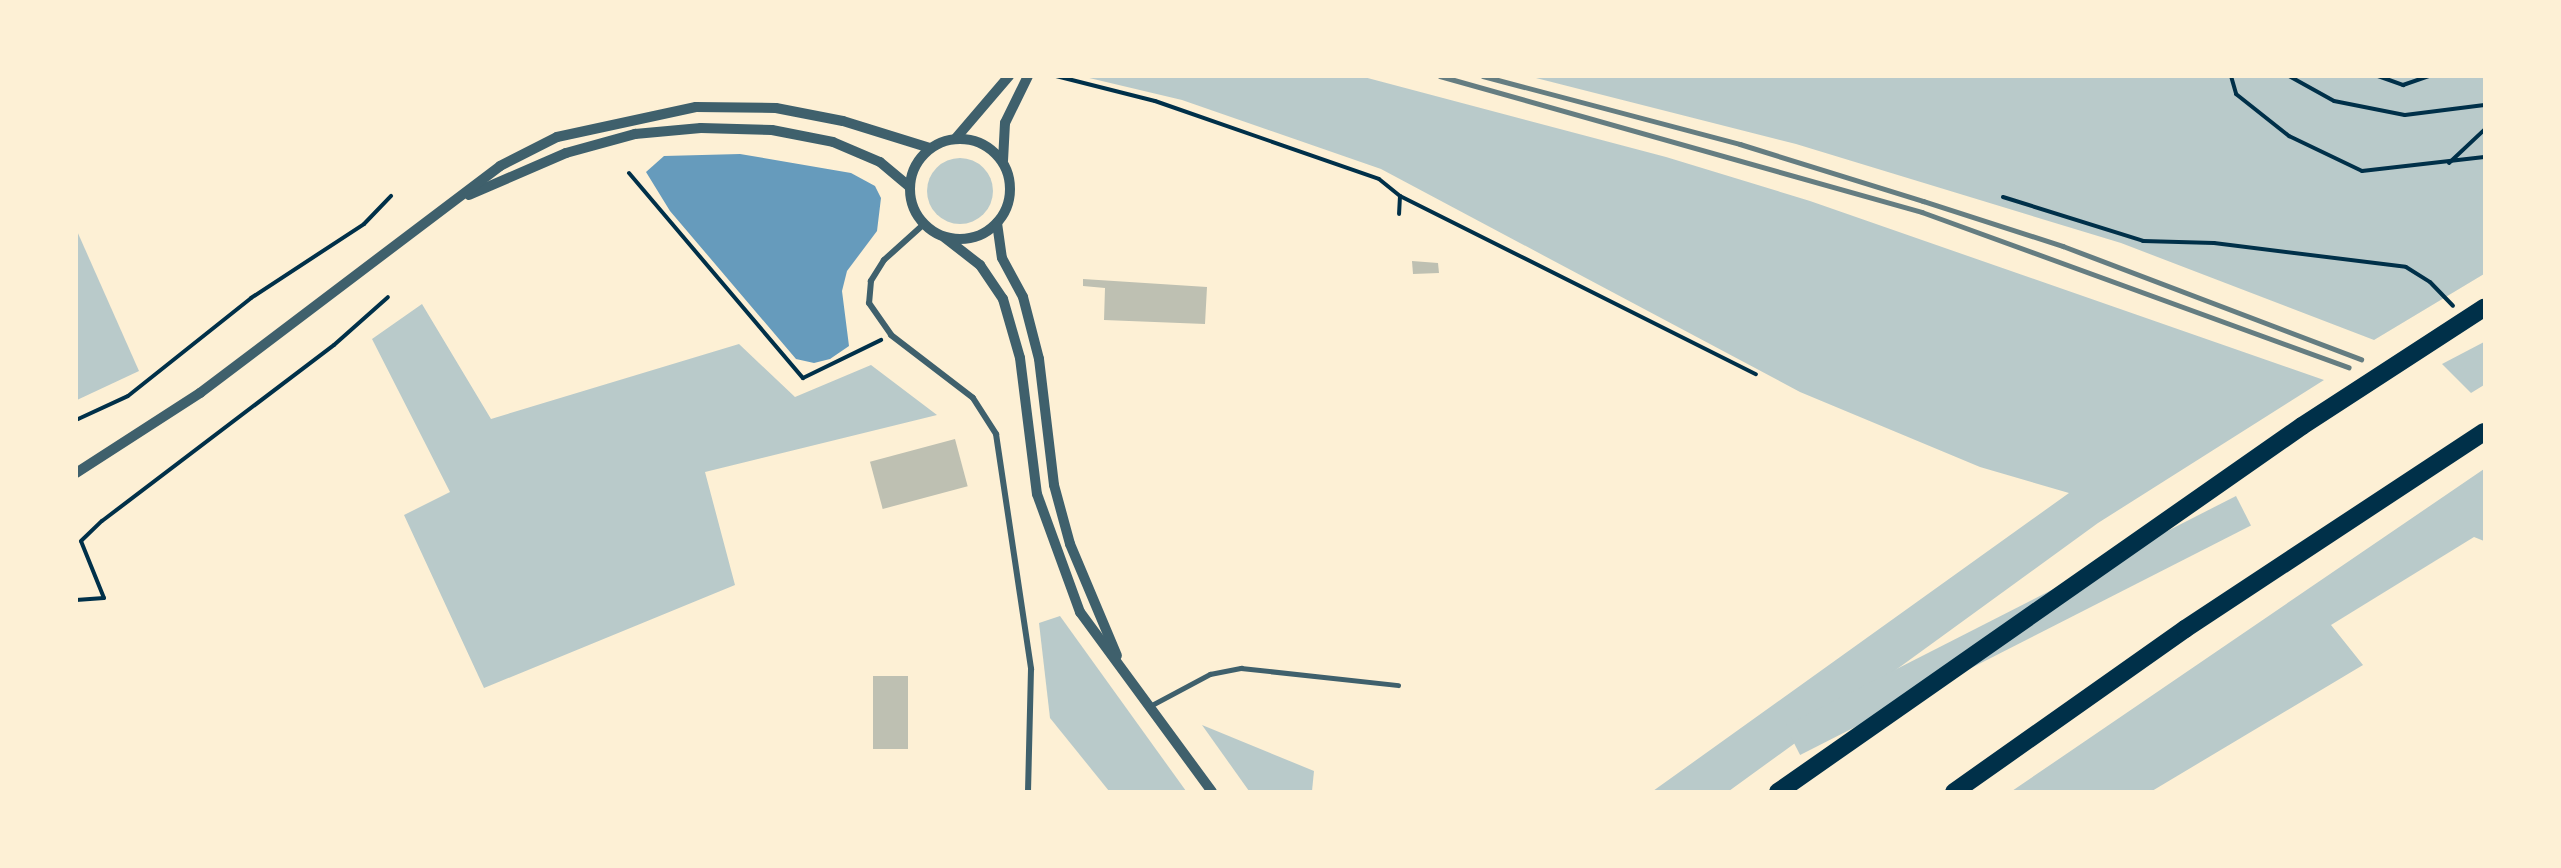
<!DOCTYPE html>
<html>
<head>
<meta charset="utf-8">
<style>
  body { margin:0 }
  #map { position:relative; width:2561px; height:868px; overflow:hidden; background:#fdf0d5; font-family:Inter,sans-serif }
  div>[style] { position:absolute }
  .green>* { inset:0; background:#b9caca; transform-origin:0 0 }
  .round { border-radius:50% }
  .water>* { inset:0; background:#669bbc }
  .building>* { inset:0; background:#bec0b2; transform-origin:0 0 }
  .path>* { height:4px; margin:-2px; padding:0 2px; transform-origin:2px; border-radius:2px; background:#003049 }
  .service>* { height:4.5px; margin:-2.25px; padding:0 2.25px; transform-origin:2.25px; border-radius:2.25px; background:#3f606c }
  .minor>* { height:6px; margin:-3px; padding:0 3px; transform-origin:3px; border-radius:3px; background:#3f606c }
  .tertiary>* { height:10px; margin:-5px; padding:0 5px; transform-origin:5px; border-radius:5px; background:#3f606c }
  .tertiary>.ring { margin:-5px; padding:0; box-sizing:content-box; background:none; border:10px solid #3f606c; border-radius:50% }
  .motorway>* { height:18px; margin:-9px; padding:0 9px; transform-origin:9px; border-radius:9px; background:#003049 }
  .rail>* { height:4.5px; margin:-2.25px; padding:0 2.25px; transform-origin:2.25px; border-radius:2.25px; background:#657d81 }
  span { translate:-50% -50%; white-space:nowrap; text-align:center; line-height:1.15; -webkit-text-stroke:4.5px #fdf0d5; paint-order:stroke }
  .frame { position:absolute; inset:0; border:78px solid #fdf0d5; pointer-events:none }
</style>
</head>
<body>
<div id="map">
  <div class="green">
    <div style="clip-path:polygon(1360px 76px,1666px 157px,1810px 201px,2324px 380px,2098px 523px,1729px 791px,1653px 791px,2069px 493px,1980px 467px,1800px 392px,1381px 169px,1182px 100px,1085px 77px)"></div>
    <div style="clip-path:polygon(1532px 77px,2484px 77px,2484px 274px,2374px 340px,2121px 243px,1796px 144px)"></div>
    <div class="round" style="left:927px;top:158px;width:66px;height:66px"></div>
    <div style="clip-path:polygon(77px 231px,139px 371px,77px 400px,76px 400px)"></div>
    <div style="clip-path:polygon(422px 304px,491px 419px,739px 344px,795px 397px,871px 365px,937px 415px,705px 472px,735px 585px,484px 688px,404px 515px,450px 492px,372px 339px)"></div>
    <div style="clip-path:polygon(2484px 342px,2484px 385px,2471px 393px,2442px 364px)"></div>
    <div style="clip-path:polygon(2484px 469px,2484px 541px,2474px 537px,2331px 625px,2363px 665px,2152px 791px,2012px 791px)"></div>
    <div style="left:2236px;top:496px;width:33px;height:506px;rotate:63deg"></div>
    <div style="clip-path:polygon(1060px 616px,1186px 791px,1109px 791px,1050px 718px,1039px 623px)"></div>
    <div style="clip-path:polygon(1202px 725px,1314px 771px,1312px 791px,1249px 791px)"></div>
  </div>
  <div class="water">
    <div style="clip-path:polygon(740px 154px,851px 173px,875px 186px,881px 198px,877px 231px,847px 271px,842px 291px,849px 346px,830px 359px,814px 363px,796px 359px,670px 211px,646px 172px,664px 156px)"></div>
  </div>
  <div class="building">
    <div style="clip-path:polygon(1412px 261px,1438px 263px,1439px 273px,1413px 274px)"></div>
    <div style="clip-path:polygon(1083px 279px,1207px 287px,1205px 324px,1104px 320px,1105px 288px,1083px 286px)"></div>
    <div style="left:955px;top:439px;width:49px;height:88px;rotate:75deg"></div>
    <div style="left:873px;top:676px;width:35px;height:73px"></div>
  </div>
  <div class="path">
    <div style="left:1056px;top:76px;width:102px;rotate:14.2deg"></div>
    <div style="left:1155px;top:101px;width:237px;rotate:19.2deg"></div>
    <div style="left:1379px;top:179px;width:27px;rotate:39deg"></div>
    <div style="left:1400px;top:196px;width:18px;rotate:93deg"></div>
    <div style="left:2231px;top:76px;width:19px;rotate:74deg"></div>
    <div style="left:2236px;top:94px;width:68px;rotate:38.4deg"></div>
    <div style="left:2289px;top:136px;width:81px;rotate:25.6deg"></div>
    <div style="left:2362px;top:171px;width:123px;rotate:-6.5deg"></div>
    <div style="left:2289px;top:76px;width:51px;rotate:29.1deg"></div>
    <div style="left:2334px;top:101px;width:72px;rotate:11.2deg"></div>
    <div style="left:2405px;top:115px;width:80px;rotate:-7.2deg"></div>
    <div style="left:2378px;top:76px;width:27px;rotate:20deg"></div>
    <div style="left:2403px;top:85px;width:28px;rotate:-19deg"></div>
    <div style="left:2449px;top:163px;width:48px;rotate:-43.3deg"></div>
    <div style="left:629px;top:173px;width:269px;rotate:49.7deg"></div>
    <div style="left:803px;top:378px;width:87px;rotate:-26deg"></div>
    <div style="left:1400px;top:196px;width:398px;rotate:26.6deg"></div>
    <div style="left:2003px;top:197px;width:147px;rotate:17.4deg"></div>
    <div style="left:2143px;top:241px;width:71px;rotate:1.6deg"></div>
    <div style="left:2214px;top:243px;width:193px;rotate:7.1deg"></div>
    <div style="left:2406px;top:267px;width:28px;rotate:32deg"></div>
    <div style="left:2430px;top:282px;width:33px;rotate:46deg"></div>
    <div style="left:76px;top:420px;width:57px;rotate:-24.8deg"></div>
    <div style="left:128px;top:396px;width:157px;rotate:-38.5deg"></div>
    <div style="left:251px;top:298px;width:135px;rotate:-33.2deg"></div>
    <div style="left:364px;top:224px;width:39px;rotate:-46deg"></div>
    <div style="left:76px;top:600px;width:28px;rotate:-4deg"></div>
    <div style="left:104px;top:598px;width:61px;rotate:-112deg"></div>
    <div style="left:81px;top:541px;width:29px;rotate:-44deg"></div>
    <div style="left:102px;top:521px;width:291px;rotate:-37.2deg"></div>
    <div style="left:334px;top:345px;width:72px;rotate:-41.6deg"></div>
  </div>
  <div class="service">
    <div style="left:1150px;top:706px;width:68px;rotate:-28.1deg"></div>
    <div style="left:1210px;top:674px;width:32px;rotate:-11deg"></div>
    <div style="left:1241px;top:668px;width:158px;rotate:6.2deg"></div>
  </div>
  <div class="minor">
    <div style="left:924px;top:224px;width:54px;rotate:138deg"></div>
    <div style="left:884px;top:260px;width:25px;rotate:122deg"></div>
    <div style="left:871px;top:281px;width:22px;rotate:95deg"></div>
    <div style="left:869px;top:303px;width:39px;rotate:55deg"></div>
    <div style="left:891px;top:335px;width:103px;rotate:37.5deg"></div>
    <div style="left:973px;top:398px;width:43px;rotate:57.4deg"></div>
    <div style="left:996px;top:434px;width:238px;rotate:81.5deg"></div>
    <div style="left:1031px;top:669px;width:123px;rotate:91.4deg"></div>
  </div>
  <div class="tertiary">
    <div style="left:956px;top:138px;width:82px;rotate:-49.5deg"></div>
    <div class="ring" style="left:910px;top:139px;width:90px;height:90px"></div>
    <div style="left:1003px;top:161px;width:38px;rotate:-87deg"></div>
    <div style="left:1005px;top:123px;width:52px;rotate:-63.9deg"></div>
    <div style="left:469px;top:195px;width:106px;rotate:-23.4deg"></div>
    <div style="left:566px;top:153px;width:72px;rotate:-15.4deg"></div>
    <div style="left:635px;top:134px;width:66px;rotate:-5.2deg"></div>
    <div style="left:701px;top:128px;width:71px;rotate:1.6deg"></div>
    <div style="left:772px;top:130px;width:62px;rotate:11.1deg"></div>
    <div style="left:833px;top:142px;width:51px;rotate:23.1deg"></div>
    <div style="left:880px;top:162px;width:38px;rotate:40deg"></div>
    <div style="left:997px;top:223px;width:35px;rotate:82deg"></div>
    <div style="left:1002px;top:258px;width:44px;rotate:61.7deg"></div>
    <div style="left:1023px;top:297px;width:64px;rotate:75.5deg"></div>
    <div style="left:1039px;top:359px;width:127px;rotate:83.2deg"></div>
    <div style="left:1054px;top:485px;width:61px;rotate:74.8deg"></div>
    <div style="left:1070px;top:544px;width:121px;rotate:67.2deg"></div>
    <div style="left:944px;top:237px;width:46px;rotate:37.9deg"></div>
    <div style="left:980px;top:265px;width:41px;rotate:55.9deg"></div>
    <div style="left:1003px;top:299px;width:61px;rotate:73.9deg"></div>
    <div style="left:1020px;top:358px;width:137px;rotate:82.9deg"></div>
    <div style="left:1037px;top:494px;width:126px;rotate:70deg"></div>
    <div style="left:1080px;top:612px;width:223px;rotate:53.7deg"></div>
    <div style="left:76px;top:473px;width:148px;rotate:-32.8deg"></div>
    <div style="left:200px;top:393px;width:376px;rotate:-37.1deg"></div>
    <div style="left:500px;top:166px;width:64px;rotate:-27deg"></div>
    <div style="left:557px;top:137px;width:142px;rotate:-12.2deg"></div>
    <div style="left:696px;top:107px;width:80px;rotate:0.7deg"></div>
    <div style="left:776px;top:108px;width:68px;rotate:11deg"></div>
    <div style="left:843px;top:121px;width:91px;rotate:17.2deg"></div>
  </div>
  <div class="motorway">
    <div style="left:1778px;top:792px;width:639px;rotate:-34.93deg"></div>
    <div style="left:2302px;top:426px;width:217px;rotate:-33deg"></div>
    <div style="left:1954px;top:792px;width:283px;rotate:-35.2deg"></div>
    <div style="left:2185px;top:629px;width:358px;rotate:-33.4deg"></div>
  </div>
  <div class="rail">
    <div style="left:1440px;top:76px;width:501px;rotate:15.76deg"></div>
    <div style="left:1922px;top:212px;width:454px;rotate:20deg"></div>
    <div style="left:1483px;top:76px;width:266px;rotate:14.8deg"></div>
    <div style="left:1740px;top:144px;width:192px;rotate:17.3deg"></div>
    <div style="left:1923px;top:201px;width:147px;rotate:17.8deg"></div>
    <div style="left:2063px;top:246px;width:319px;rotate:20.8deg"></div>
  </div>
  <div class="frame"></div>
</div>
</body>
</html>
